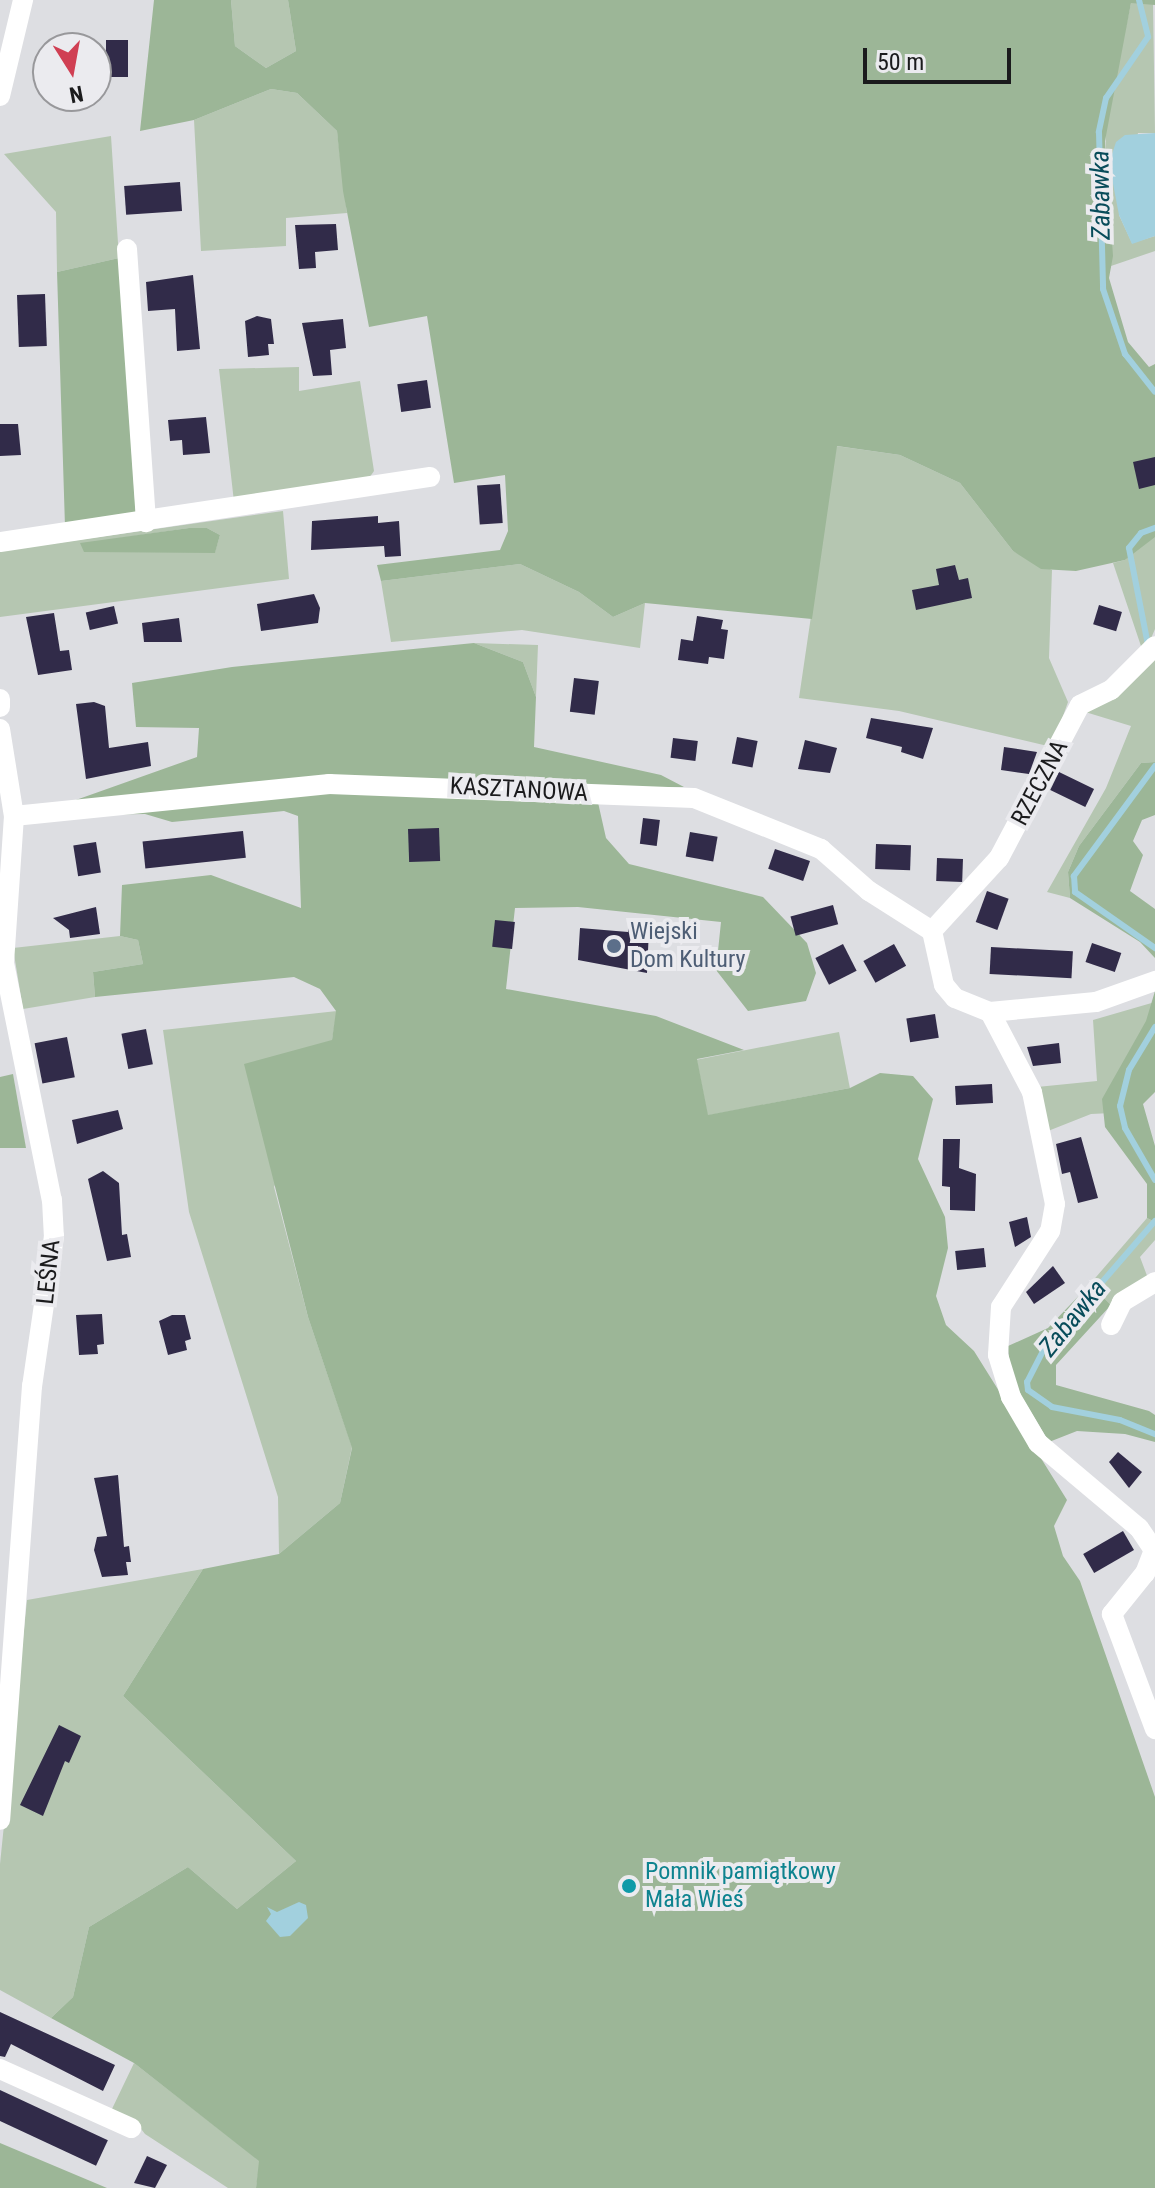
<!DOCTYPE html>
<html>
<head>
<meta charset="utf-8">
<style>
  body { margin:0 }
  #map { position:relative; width:1155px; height:2188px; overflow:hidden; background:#dddee2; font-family:"Roboto Condensed",sans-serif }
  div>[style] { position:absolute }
  .green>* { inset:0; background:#b5c6b1; transform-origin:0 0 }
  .forest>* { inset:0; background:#9cb697 }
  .water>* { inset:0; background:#a2d0de }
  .stream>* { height:6px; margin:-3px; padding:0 3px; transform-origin:3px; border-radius:3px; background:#a2d0de }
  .building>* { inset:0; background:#312b49; transform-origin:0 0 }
  .minor>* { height:20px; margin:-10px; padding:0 10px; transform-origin:10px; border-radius:10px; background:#fff }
  .dots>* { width:22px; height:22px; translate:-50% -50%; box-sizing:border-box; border:4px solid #ebebef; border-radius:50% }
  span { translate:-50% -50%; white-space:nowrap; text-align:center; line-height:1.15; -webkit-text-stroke:8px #ebebef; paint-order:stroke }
  .street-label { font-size:24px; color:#1b1b1d }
  .service-label { font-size:24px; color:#4e5e75 }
  .left { translate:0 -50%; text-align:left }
  .culture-label { font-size:24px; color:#0d838f }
  .water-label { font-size:26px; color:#084c5a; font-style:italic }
  .north { position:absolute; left:32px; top:32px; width:80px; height:80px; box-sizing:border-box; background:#ebebef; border:2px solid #98989b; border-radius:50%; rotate:169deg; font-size:22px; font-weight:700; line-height:32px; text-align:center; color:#1b1b1d }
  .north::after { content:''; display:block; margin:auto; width:28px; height:36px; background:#d03f53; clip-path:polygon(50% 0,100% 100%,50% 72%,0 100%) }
  .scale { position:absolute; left:863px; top:48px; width:148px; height:36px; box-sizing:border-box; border:4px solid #1b1b1d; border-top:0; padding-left:10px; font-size:24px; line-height:28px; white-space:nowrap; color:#1b1b1d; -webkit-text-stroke:6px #ebebef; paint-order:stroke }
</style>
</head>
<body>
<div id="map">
  <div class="green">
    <div style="clip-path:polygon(231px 0,288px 0,296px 51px,266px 68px,235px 46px)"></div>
    <div style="clip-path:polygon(1153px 2px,1155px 133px,1138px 133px,1119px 215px,1132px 243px,1155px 236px,1155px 251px,1111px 266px,1105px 125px,1131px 3px)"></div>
    <div style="clip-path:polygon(271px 89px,297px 93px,337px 131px,347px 213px,286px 218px,286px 246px,201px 251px,194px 120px)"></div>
    <div style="clip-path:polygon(111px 136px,119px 258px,57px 272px,56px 212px,4px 154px)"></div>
    <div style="clip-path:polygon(299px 367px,299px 391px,360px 381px,374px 471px,367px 481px,234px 502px,219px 369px)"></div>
    <div style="clip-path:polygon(836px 446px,900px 455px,960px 483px,1013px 551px,1052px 570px,1049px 658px,1068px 702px,1052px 747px,899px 711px,799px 698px)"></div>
    <div style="clip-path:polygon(evenodd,283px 511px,289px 579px,0 617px,0 551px,283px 511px,189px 528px,207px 528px,220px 535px,215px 552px,80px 544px,189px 528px)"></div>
    <div style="clip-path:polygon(1150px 537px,1155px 537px,1155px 629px,1144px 655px,1113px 563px,1125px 560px)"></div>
    <div style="clip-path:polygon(520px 564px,579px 592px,613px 617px,645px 603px,640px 648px,522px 630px,391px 642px,381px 581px)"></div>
    <div style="clip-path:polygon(474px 643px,538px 645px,536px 697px,523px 662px)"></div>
    <div style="clip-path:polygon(1155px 656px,1155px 762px,1141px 763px,1079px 846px,1068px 872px,1070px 898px,1047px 892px,1106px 788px,1131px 726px,1082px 711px)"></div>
    <div style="clip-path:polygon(120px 936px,138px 940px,143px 964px,93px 972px,95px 997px,23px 1009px,13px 948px)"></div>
    <div style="clip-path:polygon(1155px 1002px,1112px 1113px,1091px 1114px,1048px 1131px,1037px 1087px,1097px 1081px,1093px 1020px)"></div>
    <div style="clip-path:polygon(337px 1011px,332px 1040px,274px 1187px,308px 1317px,352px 1447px,340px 1503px,279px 1554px,278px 1497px,189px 1212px,163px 1030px)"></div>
    <div style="left:839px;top:1032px;width:57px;height:145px;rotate:79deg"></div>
    <div style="clip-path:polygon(1147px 1218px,1155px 1222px,1155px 1240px,1140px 1257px,1149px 1281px,1111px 1305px,1090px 1284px)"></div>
    <div style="clip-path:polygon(203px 1569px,123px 1696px,296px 1861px,237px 1909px,188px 1867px,89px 1927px,73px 1997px,51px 2018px,0 1990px,0 1864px,27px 1600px)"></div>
    <div style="clip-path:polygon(134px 2063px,260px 2161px,256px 2188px,228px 2188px,145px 2134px,135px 2121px,111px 2111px)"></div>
  </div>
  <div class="forest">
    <div style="clip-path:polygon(154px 0,231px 0,235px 46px,266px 68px,296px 51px,288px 0,1155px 0,1155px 5px,1131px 3px,1105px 141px,1113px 256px,1109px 278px,1128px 342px,1149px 367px,1155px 364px,1155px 537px,1125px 560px,1076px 571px,1041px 569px,1013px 551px,960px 483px,900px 455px,837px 446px,812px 619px,645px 603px,613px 617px,579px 592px,520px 564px,381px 581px,377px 565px,500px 550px,508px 531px,505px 475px,454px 483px,427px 316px,369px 327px,343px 191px,337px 131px,297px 93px,271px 89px,194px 120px,140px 131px)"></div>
    <div style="clip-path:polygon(119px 258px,136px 516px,65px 526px,57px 272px)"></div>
    <div style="clip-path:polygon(189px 528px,207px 528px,220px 535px,215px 553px,84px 552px,80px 543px)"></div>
    <div style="clip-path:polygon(474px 643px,523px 662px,536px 697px,534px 747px,661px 775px,684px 787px,617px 787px,597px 798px,606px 838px,629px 864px,763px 897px,807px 943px,816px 973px,806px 1001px,748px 1011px,716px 970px,721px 922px,578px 907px,515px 908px,506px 989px,656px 1016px,744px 1050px,697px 1059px,708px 1115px,850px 1088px,880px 1073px,913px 1076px,933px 1099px,918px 1159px,945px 1217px,948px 1248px,936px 1296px,946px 1325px,974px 1351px,1067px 1500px,1054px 1526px,1063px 1556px,1080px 1581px,1155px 1797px,1155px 2188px,256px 2188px,259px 2161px,134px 2063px,51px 2018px,73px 1997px,89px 1927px,188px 1867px,237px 1909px,296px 1861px,123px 1696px,203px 1569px,279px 1554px,340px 1503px,352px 1448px,308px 1317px,244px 1064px,332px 1040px,336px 1011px,320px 989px,294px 977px,95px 997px,93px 972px,143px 964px,138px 940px,120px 936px,122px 885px,211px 875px,301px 908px,298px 816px,284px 811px,172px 822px,145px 814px,86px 815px,59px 806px,197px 757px,199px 728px,136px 727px,132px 683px,232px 667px)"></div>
    <div style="clip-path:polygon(1155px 762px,1155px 815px,1142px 820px,1133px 841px,1143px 855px,1130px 891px,1155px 909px,1155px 958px,1140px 942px,1070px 898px,1068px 872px,1079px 846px,1141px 763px)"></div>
    <div style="clip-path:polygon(1155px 991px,1155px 1092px,1143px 1104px,1155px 1146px,1155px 1222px,1147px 1218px,1147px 1184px,1105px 1127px,1102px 1099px,1146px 1021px)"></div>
    <div style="clip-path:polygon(13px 1074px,26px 1148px,0 1148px,0 1077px)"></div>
    <div style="clip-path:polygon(1090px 1284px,1111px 1305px,1056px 1365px,1056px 1385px,1149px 1411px,1155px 1415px,1155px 1442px,1125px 1434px,1077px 1431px,1049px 1442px,1011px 1379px,1008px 1346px,1048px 1328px)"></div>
    <div style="clip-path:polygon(0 2143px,107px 2188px,0 2188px)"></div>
  </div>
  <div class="water">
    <div style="clip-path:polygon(1155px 133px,1155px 236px,1132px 244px,1119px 215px,1109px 163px,1116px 142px,1125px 135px)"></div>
    <div style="clip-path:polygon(299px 1902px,306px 1905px,308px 1918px,290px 1936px,280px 1937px,266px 1921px,271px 1914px,267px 1907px,277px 1912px)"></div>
  </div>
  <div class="stream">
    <div style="left:1139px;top:0;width:38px;rotate:76deg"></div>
    <div style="left:1148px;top:37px;width:74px;rotate:124.5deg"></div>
    <div style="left:1106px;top:98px;width:35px;rotate:102deg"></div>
    <div style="left:1099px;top:132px;width:157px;rotate:88.5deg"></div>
    <div style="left:1103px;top:289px;width:69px;rotate:71.3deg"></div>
    <div style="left:1125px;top:354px;width:48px;rotate:51.7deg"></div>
    <div style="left:1148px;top:645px;width:99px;rotate:-101.1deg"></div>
    <div style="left:1129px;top:548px;width:19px;rotate:-51deg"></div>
    <div style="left:1141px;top:533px;width:15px;rotate:-20deg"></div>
    <div style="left:1155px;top:766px;width:137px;rotate:126.4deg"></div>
    <div style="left:1074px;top:876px;width:16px;rotate:86deg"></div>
    <div style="left:1075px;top:892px;width:98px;rotate:35deg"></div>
    <div style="left:1155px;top:1027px;width:50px;rotate:121.2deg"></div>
    <div style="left:1129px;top:1070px;width:37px;rotate:104deg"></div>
    <div style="left:1120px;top:1106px;width:23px;rotate:77deg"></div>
    <div style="left:1125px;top:1128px;width:60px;rotate:60deg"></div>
    <div style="left:1155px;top:1221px;width:169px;rotate:130.9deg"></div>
    <div style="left:1044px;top:1349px;width:37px;rotate:117deg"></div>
    <div style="left:1027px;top:1382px;width:8px;rotate:83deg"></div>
    <div style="left:1028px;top:1390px;width:29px;rotate:35deg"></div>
    <div style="left:1052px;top:1407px;width:69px;rotate:10.8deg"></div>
    <div style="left:1120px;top:1420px;width:38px;rotate:22deg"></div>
  </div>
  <div class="building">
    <div style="left:106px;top:40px;width:22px;height:37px"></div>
    <div style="left:180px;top:182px;width:29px;height:56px;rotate:86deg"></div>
    <div style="clip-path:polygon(336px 224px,338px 250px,315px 252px,316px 268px,299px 269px,295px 225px)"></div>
    <div style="clip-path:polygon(193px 275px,200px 349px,177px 351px,175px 309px,148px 311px,146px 282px)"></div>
    <div style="left:45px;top:294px;width:52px;height:28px;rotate:88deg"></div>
    <div style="clip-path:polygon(257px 316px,271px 319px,274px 344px,268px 344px,269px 355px,248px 357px,245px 321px)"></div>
    <div style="clip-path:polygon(343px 319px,346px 348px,330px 350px,332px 375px,313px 376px,302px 323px)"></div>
    <div style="left:427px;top:380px;width:28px;height:30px;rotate:82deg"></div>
    <div style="clip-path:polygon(206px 417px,210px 453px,183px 455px,182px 440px,170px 441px,168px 420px)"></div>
    <div style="clip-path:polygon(0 424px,18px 424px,21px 455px,0 456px)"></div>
    <div style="clip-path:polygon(1155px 457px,1155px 485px,1139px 489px,1133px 462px)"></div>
    <div style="left:500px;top:484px;width:39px;height:23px;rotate:86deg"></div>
    <div style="clip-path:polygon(378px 516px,378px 523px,399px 521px,401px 556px,385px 557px,384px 546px,311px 550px,312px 521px)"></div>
    <div style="clip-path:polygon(955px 565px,959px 580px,968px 578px,972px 598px,916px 610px,912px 590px,939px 585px,936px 569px)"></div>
    <div style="clip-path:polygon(314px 594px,320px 608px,318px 623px,261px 631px,257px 604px)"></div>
    <div style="left:1099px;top:605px;width:24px;height:20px;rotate:17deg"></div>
    <div style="left:114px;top:606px;width:18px;height:29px;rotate:77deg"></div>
    <div style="clip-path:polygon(54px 613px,60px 651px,69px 650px,72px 670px,38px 675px,26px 617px)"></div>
    <div style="clip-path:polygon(697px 616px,723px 620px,721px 629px,728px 630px,724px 659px,709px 657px,708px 664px,678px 660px,681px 639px,693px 641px)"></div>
    <div style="clip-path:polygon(179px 618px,182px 642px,144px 642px,142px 623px)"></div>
    <div style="left:574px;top:678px;width:25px;height:34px;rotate:7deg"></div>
    <div style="clip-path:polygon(94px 702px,105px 706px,109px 748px,148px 742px,151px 766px,86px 779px,76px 704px)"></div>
    <div style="clip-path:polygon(871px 718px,933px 728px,923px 759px,901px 752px,902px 747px,866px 738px)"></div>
    <div style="left:737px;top:737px;width:21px;height:27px;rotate:11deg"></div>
    <div style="left:673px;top:738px;width:25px;height:20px;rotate:7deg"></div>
    <div style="clip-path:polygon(805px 740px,837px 748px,830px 773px,798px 769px)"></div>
    <div style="clip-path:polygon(1004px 747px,1037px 752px,1029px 774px,1001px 770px)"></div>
    <div style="left:1059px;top:772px;width:39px;height:20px;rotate:26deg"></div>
    <div style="left:643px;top:818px;width:17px;height:26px;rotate:7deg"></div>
    <div style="left:439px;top:828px;width:33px;height:31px;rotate:88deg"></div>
    <div style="left:243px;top:831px;width:27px;height:101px;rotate:84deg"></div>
    <div style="left:690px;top:832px;width:28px;height:25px;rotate:10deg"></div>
    <div style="left:96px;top:842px;width:31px;height:23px;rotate:81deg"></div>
    <div style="left:876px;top:844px;width:35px;height:25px;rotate:2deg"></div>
    <div style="left:775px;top:849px;width:37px;height:21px;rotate:19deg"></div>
    <div style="left:937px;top:858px;width:26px;height:23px;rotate:2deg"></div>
    <div style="left:987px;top:891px;width:23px;height:33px;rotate:20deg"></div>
    <div style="left:833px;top:905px;width:20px;height:44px;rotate:75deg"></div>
    <div style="clip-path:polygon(96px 907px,100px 934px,70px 938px,69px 930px,53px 918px)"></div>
    <div style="left:495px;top:920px;width:20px;height:27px;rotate:6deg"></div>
    <div style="clip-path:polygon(628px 927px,649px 929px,647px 973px,578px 960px,580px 928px,628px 932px)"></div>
    <div style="left:1092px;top:943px;width:31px;height:20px;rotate:19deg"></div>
    <div style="left:843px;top:944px;width:30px;height:31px;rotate:63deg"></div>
    <div style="left:894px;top:944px;width:25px;height:35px;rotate:61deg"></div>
    <div style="left:991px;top:947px;width:82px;height:27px;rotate:3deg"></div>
    <div style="left:935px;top:1014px;width:24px;height:29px;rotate:81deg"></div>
    <div style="left:146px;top:1029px;width:36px;height:25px;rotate:79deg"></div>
    <div style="left:67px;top:1037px;width:41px;height:33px;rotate:79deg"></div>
    <div style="clip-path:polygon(1059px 1043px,1061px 1063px,1033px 1066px,1027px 1047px)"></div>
    <div style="left:992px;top:1084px;width:19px;height:37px;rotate:87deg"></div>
    <div style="clip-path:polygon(118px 1110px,123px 1129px,77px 1144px,72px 1120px)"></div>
    <div style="clip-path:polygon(1081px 1137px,1098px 1198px,1078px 1203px,1070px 1172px,1062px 1174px,1056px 1144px)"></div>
    <div style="clip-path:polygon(943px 1139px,960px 1139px,959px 1168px,976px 1174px,975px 1211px,950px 1210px,950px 1187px,942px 1186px)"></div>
    <div style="clip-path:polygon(103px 1171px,119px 1183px,122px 1235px,127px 1234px,131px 1257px,107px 1261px,88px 1179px)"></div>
    <div style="clip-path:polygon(1027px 1217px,1031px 1237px,1015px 1247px,1009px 1222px)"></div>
    <div style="left:984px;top:1248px;width:19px;height:29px;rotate:84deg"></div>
    <div style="clip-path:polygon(1053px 1266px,1065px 1283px,1034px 1304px,1026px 1292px)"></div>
    <div style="clip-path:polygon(102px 1314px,104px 1344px,97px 1345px,98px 1354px,79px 1355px,76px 1315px)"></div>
    <div style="clip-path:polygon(172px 1315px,185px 1315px,191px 1339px,185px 1341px,187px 1350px,168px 1355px,159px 1321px)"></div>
    <div style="clip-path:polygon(1118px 1452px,1142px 1472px,1129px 1488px,1109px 1462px)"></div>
    <div style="clip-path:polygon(118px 1475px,124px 1547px,129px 1546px,131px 1562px,126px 1562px,128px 1575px,102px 1577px,94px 1550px,97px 1537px,107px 1536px,94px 1478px)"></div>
    <div style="left:1123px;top:1531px;width:22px;height:46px;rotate:60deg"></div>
    <div style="clip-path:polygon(59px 1725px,81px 1736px,69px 1763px,65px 1761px,43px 1816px,20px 1805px)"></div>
    <div style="clip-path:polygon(0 2012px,115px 2065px,103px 2091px,11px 2044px,5px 2057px,0 2056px)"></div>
    <div style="left:0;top:2090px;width:119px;height:28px;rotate:25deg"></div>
    <div style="clip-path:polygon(147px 2156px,167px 2165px,155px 2188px,134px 2183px)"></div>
  </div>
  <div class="minor">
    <div style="left:0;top:96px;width:99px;rotate:-76.5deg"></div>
    <div style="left:127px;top:249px;width:274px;rotate:86deg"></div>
    <div style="left:0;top:542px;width:435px;rotate:-8.6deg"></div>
    <div style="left:0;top:699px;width:8px;rotate:90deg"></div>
    <div style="left:0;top:729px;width:88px;rotate:80.9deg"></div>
    <div style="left:14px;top:816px;width:147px;rotate:93.9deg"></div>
    <div style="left:4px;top:963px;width:242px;rotate:78.6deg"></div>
    <div style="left:52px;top:1200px;width:36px;rotate:87deg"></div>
    <div style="left:54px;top:1236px;width:152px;rotate:98.3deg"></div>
    <div style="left:32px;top:1386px;width:435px;rotate:94.2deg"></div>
    <div style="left:14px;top:816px;width:317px;rotate:-5.8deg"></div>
    <div style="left:329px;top:784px;width:365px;rotate:2.2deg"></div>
    <div style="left:694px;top:798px;width:137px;rotate:21.9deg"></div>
    <div style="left:821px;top:849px;width:64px;rotate:41.2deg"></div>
    <div style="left:869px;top:891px;width:75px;rotate:32.4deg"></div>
    <div style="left:932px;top:931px;width:55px;rotate:77.5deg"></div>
    <div style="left:944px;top:985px;width:17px;rotate:50deg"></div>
    <div style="left:955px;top:998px;width:38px;rotate:22deg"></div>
    <div style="left:990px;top:1012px;width:106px;rotate:-5.4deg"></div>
    <div style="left:1096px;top:1002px;width:63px;rotate:-19.6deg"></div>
    <div style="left:932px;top:931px;width:99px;rotate:-47.5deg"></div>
    <div style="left:999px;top:858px;width:173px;rotate:-62.1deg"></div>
    <div style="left:1080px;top:705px;width:34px;rotate:-26deg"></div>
    <div style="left:1111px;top:690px;width:62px;rotate:-45deg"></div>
    <div style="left:990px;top:1012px;width:90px;rotate:62.3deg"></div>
    <div style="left:1032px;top:1092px;width:114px;rotate:78.4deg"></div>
    <div style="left:1055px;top:1204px;width:27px;rotate:100deg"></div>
    <div style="left:1050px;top:1231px;width:90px;rotate:122.8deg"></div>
    <div style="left:1001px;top:1307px;width:48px;rotate:93.6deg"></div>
    <div style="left:998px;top:1355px;width:44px;rotate:72.8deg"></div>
    <div style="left:1011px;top:1397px;width:53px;rotate:59.6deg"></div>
    <div style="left:1038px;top:1443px;width:132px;rotate:40.1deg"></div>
    <div style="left:1139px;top:1528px;width:27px;rotate:56deg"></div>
    <div style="left:1154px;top:1550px;width:25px;rotate:111deg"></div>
    <div style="left:1145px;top:1573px;width:53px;rotate:128.8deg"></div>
    <div style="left:1112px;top:1614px;width:123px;rotate:69.5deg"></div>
    <div style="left:1111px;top:1325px;width:25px;rotate:-64deg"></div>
    <div style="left:1122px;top:1302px;width:39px;rotate:-31deg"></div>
    <div style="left:0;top:2069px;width:144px;rotate:24.2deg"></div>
  </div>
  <div class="dots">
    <div style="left:614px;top:946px;background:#5c6f8a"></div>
    <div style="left:629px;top:1886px;background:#0f9aa8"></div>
  </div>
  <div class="street-label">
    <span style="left:1040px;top:783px;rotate:-62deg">RZECZNA</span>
    <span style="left:519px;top:790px;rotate:3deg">KASZTANOWA</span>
    <span style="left:49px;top:1272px;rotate:-84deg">LEŚNA</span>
  </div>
  <div class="service-label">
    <span class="left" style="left:630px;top:946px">Wiejski<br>Dom Kultury</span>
  </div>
  <div class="culture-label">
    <span class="left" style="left:645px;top:1886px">Pomnik pamiątkowy<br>Mała Wieś</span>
  </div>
  <div class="water-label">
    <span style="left:1101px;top:195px;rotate:-91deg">Zabawka</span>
    <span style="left:1073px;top:1318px;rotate:-51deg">Zabawka</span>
  </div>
  <div class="north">N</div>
  <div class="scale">50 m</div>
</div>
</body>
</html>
